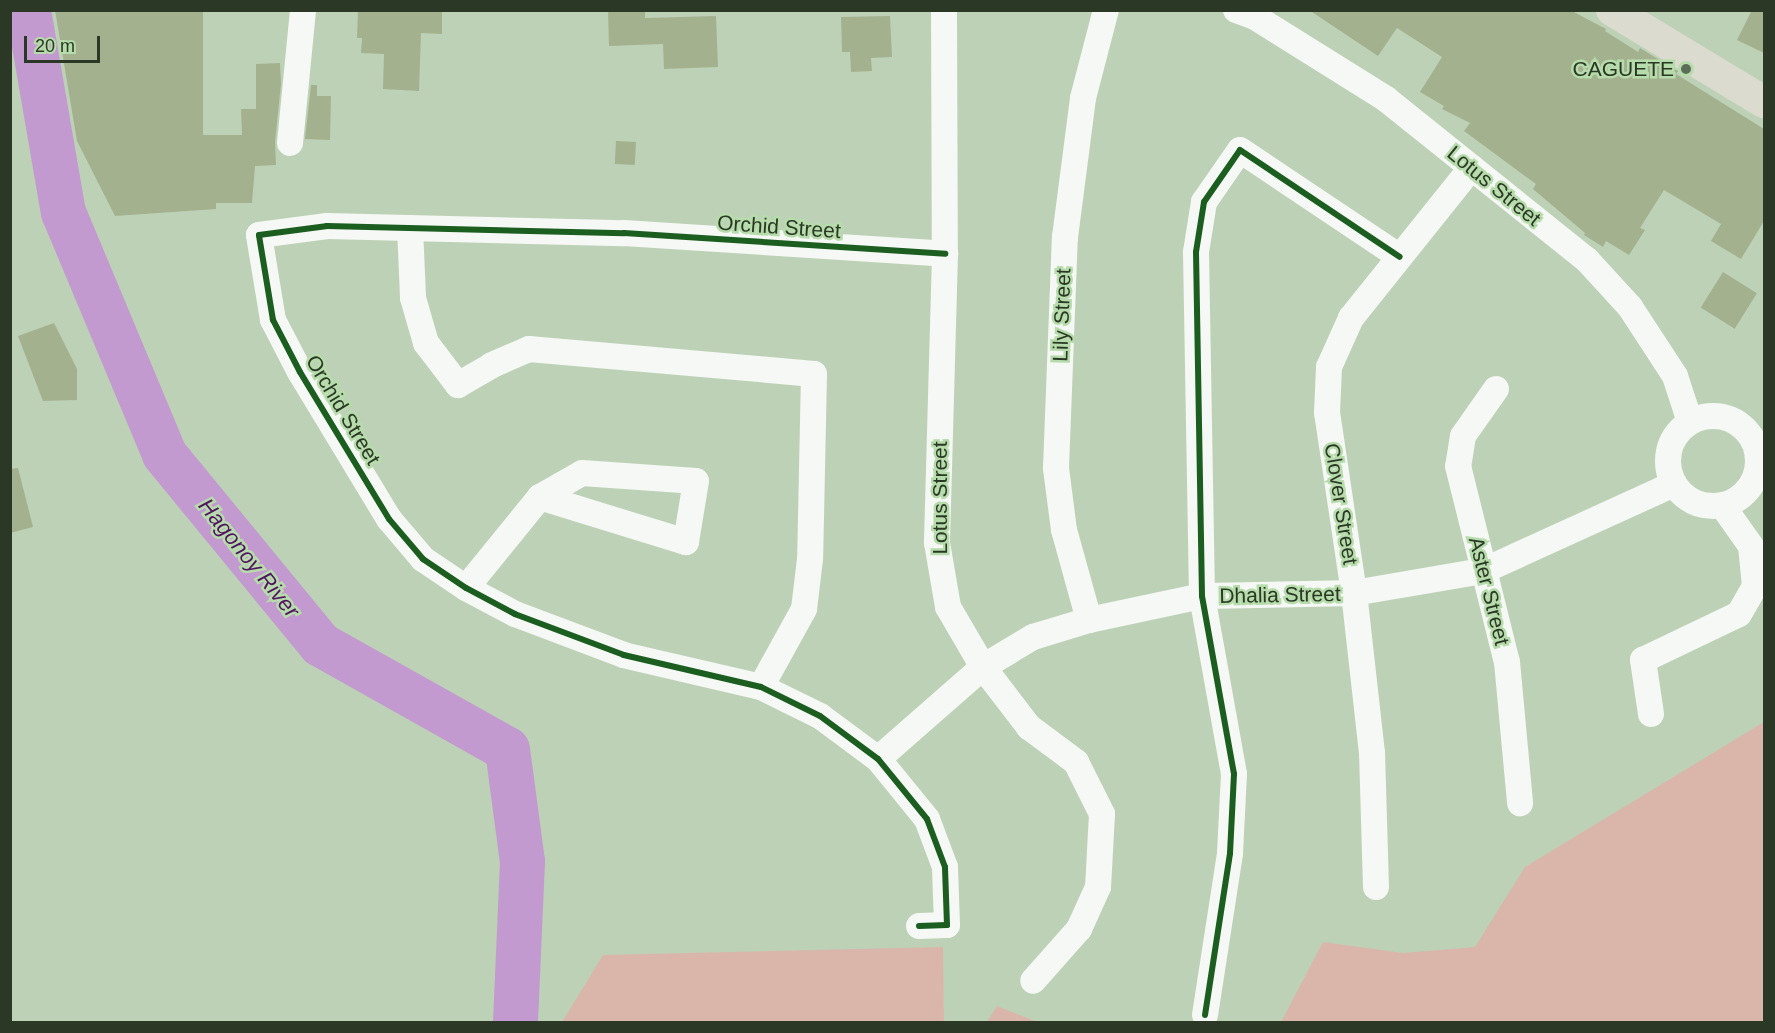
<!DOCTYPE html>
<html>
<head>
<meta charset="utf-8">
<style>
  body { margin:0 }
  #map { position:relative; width:1775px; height:1033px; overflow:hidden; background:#bdd1b6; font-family:Arial,sans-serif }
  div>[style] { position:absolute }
  .green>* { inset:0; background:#dab6aa }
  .river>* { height:45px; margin:-22.5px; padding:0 22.5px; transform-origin:22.5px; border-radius:22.5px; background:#c39acf }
  .building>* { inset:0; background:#a4b18e; transform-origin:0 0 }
  .minor>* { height:26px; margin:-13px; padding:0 13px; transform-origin:13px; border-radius:13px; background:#f5f8f4 }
  .minor>.ring { margin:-13px; padding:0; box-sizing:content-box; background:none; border:26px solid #f5f8f4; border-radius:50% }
  .major>* { height:32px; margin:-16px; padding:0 16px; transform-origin:16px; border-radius:16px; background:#dcdbd0 }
  .cycleway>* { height:6px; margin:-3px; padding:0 3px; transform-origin:3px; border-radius:3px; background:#1b5e20 }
  .dots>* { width:16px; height:16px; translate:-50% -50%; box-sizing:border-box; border:3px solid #b7dcab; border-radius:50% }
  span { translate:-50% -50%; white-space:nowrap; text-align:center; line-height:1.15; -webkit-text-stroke:5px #b7dcab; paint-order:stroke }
  .poi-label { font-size:21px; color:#2a3825 }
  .right { translate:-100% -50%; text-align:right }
  .street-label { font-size:21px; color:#2a3825 }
  .water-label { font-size:22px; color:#521362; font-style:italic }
  .frame { position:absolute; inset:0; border:12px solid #2a3825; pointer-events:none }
  .scale { position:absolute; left:24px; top:36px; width:76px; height:27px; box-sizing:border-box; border:3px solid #2a3825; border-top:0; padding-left:8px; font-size:18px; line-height:21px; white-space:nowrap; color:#2a3825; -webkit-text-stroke:4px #b7dcab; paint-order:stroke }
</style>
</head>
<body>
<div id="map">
  <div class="green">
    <div style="clip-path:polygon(1764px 722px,1764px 1022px,1281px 1022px,1323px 942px,1403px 953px,1475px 947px,1525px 867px)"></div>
    <div style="clip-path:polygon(943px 947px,944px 1022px,562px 1022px,603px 955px)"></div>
    <div style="clip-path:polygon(997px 1006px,1037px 1022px,987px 1022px)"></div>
  </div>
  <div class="river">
    <div style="left:28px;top:10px;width:205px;rotate:80.2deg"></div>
    <div style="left:63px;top:212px;width:262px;rotate:67.3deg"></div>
    <div style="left:164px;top:454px;width:246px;rotate:50.6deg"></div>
    <div style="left:320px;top:644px;width:214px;rotate:29.3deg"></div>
    <div style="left:507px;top:749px;width:113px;rotate:82.4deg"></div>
    <div style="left:522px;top:861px;width:161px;rotate:92.5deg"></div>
  </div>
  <div class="building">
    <div style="clip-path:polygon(55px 10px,203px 10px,203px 135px,242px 135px,241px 109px,256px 109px,256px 64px,280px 63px,281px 84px,275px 142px,276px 165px,255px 166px,252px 203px,216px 203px,216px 209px,115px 216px,77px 141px)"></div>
    <div style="clip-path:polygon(358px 10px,442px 10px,442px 34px,421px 33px,419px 91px,383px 89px,384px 54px,361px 53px,362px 38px,357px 38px)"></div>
    <div style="clip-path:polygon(608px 10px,645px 10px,645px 18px,716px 16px,718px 67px,664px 69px,663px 44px,609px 46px)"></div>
    <div style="clip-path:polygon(1309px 10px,1570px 10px,1606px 29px,1605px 31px,1638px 52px,1640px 48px,1674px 69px,1678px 71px,1676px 74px,1764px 129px,1764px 221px,1741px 259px,1711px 241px,1721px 224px,1664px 190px,1640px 228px,1645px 230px,1629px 255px,1606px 241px,1603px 247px,1584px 235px,1585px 233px,1533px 189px,1536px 184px,1464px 131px,1470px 123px,1442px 109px,1444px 106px,1420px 92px,1442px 57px,1397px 28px,1378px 56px)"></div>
    <div style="clip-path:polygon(1752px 10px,1764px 10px,1764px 53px,1737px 40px)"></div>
    <div style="clip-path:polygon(890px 16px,892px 57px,871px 58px,872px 71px,851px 72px,850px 52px,842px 52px,841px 17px)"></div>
    <div style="clip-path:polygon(311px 85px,317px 85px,317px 96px,331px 96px,330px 140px,305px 139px)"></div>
    <div style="left:616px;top:141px;width:20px;height:23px;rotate:3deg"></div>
    <div style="left:1723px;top:272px;width:40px;height:42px;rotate:32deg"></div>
    <div style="clip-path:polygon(54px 323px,77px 369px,77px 400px,43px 401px,18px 336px)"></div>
    <div style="clip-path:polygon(18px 468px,33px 527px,10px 533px,10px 469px)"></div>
  </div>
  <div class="minor">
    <div style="left:944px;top:10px;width:244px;rotate:89.8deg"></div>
    <div style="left:945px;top:254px;width:289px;rotate:91.6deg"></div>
    <div style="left:937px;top:543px;width:65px;rotate:80.2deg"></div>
    <div style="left:948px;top:607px;width:69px;rotate:59.7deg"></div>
    <div style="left:983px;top:667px;width:76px;rotate:52.5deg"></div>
    <div style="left:1029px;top:727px;width:59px;rotate:36.7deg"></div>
    <div style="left:1076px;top:762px;width:58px;rotate:63.4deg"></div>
    <div style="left:1102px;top:814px;width:73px;rotate:93.1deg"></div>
    <div style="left:1098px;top:887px;width:46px;rotate:114.3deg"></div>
    <div style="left:1079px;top:929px;width:69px;rotate:131.5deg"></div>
    <div style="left:1236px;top:10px;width:20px;rotate:20deg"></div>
    <div style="left:1255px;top:17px;width:155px;rotate:32deg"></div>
    <div style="left:1386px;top:99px;width:258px;rotate:38.7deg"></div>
    <div style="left:1587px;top:260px;width:64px;rotate:47.5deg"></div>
    <div style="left:1630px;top:307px;width:82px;rotate:56.9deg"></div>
    <div style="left:1675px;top:376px;width:48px;rotate:71.9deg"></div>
    <div style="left:290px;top:143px;width:134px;rotate:-84.4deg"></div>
    <div style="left:410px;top:228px;width:70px;rotate:87.5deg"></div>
    <div style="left:413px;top:298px;width:47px;rotate:73.9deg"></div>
    <div style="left:426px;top:343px;width:53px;rotate:52.7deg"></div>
    <div style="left:458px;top:385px;width:39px;rotate:-30deg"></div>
    <div style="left:492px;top:365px;width:40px;rotate:-23.4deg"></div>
    <div style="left:529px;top:349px;width:286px;rotate:5deg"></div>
    <div style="left:814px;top:374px;width:185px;rotate:91.2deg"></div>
    <div style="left:810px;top:559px;width:50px;rotate:96.8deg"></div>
    <div style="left:804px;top:609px;width:89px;rotate:118.9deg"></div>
    <div style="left:1496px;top:389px;width:57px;rotate:125.1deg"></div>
    <div style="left:1463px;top:436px;width:30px;rotate:99deg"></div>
    <div style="left:1458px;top:466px;width:202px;rotate:76deg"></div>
    <div style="left:1507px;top:662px;width:142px;rotate:84.7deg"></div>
    <div class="ring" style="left:1668px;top:416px;width:64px;height:64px"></div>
    <div style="left:466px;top:588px;width:117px;rotate:-50.9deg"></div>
    <div style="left:540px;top:497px;width:48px;rotate:-29.7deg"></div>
    <div style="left:582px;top:473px;width:114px;rotate:4deg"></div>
    <div style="left:696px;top:481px;width:62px;rotate:99.3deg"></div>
    <div style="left:686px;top:542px;width:153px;rotate:-162.9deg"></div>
    <div style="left:1089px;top:620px;width:93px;rotate:-105.5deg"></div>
    <div style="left:1064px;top:530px;width:63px;rotate:-97.4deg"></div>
    <div style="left:1056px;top:468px;width:231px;rotate:-87.8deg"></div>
    <div style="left:1065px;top:237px;width:140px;rotate:-82.6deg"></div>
    <div style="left:1083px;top:98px;width:91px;rotate:-75.4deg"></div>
    <div style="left:1651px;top:714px;width:55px;rotate:-98.4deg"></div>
    <div style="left:1643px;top:660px;width:106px;rotate:-25.6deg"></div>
    <div style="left:1739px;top:614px;width:32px;rotate:-60deg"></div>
    <div style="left:1755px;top:586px;width:40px;rotate:-95.7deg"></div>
    <div style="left:1751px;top:546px;width:50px;rotate:-125.3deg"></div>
    <div style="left:878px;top:759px;width:140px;rotate:-41.2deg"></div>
    <div style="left:983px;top:667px;width:58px;rotate:-31deg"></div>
    <div style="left:1033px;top:637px;width:59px;rotate:-16.9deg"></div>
    <div style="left:1089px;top:620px;width:116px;rotate:-12deg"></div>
    <div style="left:1202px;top:596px;width:152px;rotate:-1.1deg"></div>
    <div style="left:1354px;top:593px;width:131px;rotate:-9.7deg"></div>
    <div style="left:1483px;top:571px;width:210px;rotate:-24.5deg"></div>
    <div style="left:1376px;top:887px;width:134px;rotate:-91.7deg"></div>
    <div style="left:1372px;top:753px;width:161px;rotate:-96.4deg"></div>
    <div style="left:1354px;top:593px;width:182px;rotate:-98.5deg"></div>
    <div style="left:1327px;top:413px;width:46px;rotate:-87.5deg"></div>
    <div style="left:1329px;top:367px;width:54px;rotate:-65.8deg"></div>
    <div style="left:1351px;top:318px;width:193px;rotate:-51.3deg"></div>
    <div style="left:919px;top:926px;width:28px;rotate:-2deg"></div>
    <div style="left:947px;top:925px;width:58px;rotate:-92deg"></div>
    <div style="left:945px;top:867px;width:51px;rotate:-110.6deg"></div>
    <div style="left:927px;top:819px;width:77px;rotate:-129.2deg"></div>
    <div style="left:878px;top:759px;width:72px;rotate:-143.4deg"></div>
    <div style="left:820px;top:716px;width:66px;rotate:-153.8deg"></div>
    <div style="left:761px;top:687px;width:141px;rotate:-166.9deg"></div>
    <div style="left:624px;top:655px;width:116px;rotate:-159.4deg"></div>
    <div style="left:515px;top:614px;width:55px;rotate:-152deg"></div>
    <div style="left:466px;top:588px;width:52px;rotate:-146deg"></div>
    <div style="left:423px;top:559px;width:52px;rotate:-130.4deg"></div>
    <div style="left:389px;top:519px;width:172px;rotate:-121.2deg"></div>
    <div style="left:300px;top:372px;width:59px;rotate:-117.4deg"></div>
    <div style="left:273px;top:320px;width:86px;rotate:-99.4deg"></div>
    <div style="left:259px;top:235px;width:69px;rotate:-7.5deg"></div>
    <div style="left:327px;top:226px;width:297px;rotate:1.4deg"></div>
    <div style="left:624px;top:233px;width:322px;rotate:3.7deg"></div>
    <div style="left:1205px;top:1015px;width:164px;rotate:-81.2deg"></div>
    <div style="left:1230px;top:853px;width:79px;rotate:-87.1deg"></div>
    <div style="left:1234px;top:774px;width:181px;rotate:-100.2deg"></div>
    <div style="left:1202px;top:596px;width:344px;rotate:-91deg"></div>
    <div style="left:1196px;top:252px;width:51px;rotate:-80.9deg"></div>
    <div style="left:1204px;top:202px;width:63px;rotate:-55.3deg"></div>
    <div style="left:1240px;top:150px;width:192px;rotate:33.8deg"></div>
  </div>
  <div class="major">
    <div style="left:1612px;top:10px;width:178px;rotate:31.2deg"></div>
  </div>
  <div class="cycleway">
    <div style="left:919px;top:926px;width:28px;rotate:-2deg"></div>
    <div style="left:947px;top:925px;width:58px;rotate:-92deg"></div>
    <div style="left:945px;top:867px;width:51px;rotate:-110.6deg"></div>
    <div style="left:927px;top:819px;width:77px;rotate:-129.2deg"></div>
    <div style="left:878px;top:759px;width:72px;rotate:-143.4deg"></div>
    <div style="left:820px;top:716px;width:66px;rotate:-153.8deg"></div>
    <div style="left:761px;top:687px;width:141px;rotate:-166.9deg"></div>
    <div style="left:624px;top:655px;width:116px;rotate:-159.4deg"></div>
    <div style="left:515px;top:614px;width:55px;rotate:-152deg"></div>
    <div style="left:466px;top:588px;width:52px;rotate:-146deg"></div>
    <div style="left:423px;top:559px;width:52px;rotate:-130.4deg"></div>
    <div style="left:389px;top:519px;width:172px;rotate:-121.2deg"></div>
    <div style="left:300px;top:372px;width:59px;rotate:-117.4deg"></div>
    <div style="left:273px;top:320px;width:86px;rotate:-99.4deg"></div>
    <div style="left:259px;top:235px;width:69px;rotate:-7.5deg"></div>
    <div style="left:327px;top:226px;width:297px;rotate:1.4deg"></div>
    <div style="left:624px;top:233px;width:322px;rotate:3.7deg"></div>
    <div style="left:1205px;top:1015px;width:164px;rotate:-81.2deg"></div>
    <div style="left:1230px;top:853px;width:79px;rotate:-87.1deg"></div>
    <div style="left:1234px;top:774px;width:181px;rotate:-100.2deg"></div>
    <div style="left:1202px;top:596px;width:344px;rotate:-91deg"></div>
    <div style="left:1196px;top:252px;width:51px;rotate:-80.9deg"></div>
    <div style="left:1204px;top:202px;width:63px;rotate:-55.3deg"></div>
    <div style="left:1240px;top:150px;width:192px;rotate:33.8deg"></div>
  </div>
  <div class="dots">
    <div style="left:1686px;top:69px;background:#5d6e58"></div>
  </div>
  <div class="poi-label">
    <span class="right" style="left:1674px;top:69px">CAGUETE</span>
  </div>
  <div class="street-label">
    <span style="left:1494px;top:186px;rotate:39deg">Lotus Street</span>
    <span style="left:779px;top:227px;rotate:4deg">Orchid Street</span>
    <span style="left:1062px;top:315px;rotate:-88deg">Lily Street</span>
    <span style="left:343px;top:410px;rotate:59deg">Orchid Street</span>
    <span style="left:940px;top:498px;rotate:-90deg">Lotus Street</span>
    <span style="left:1341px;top:504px;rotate:81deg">Clover Street</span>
    <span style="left:1489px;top:591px;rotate:76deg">Aster Street</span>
    <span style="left:1280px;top:595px;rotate:-1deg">Dhalia Street</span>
  </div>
  <div class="water-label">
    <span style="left:249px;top:558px;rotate:51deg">Hagonoy River</span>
  </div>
  <div class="frame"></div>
  <div class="scale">20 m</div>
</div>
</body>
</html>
